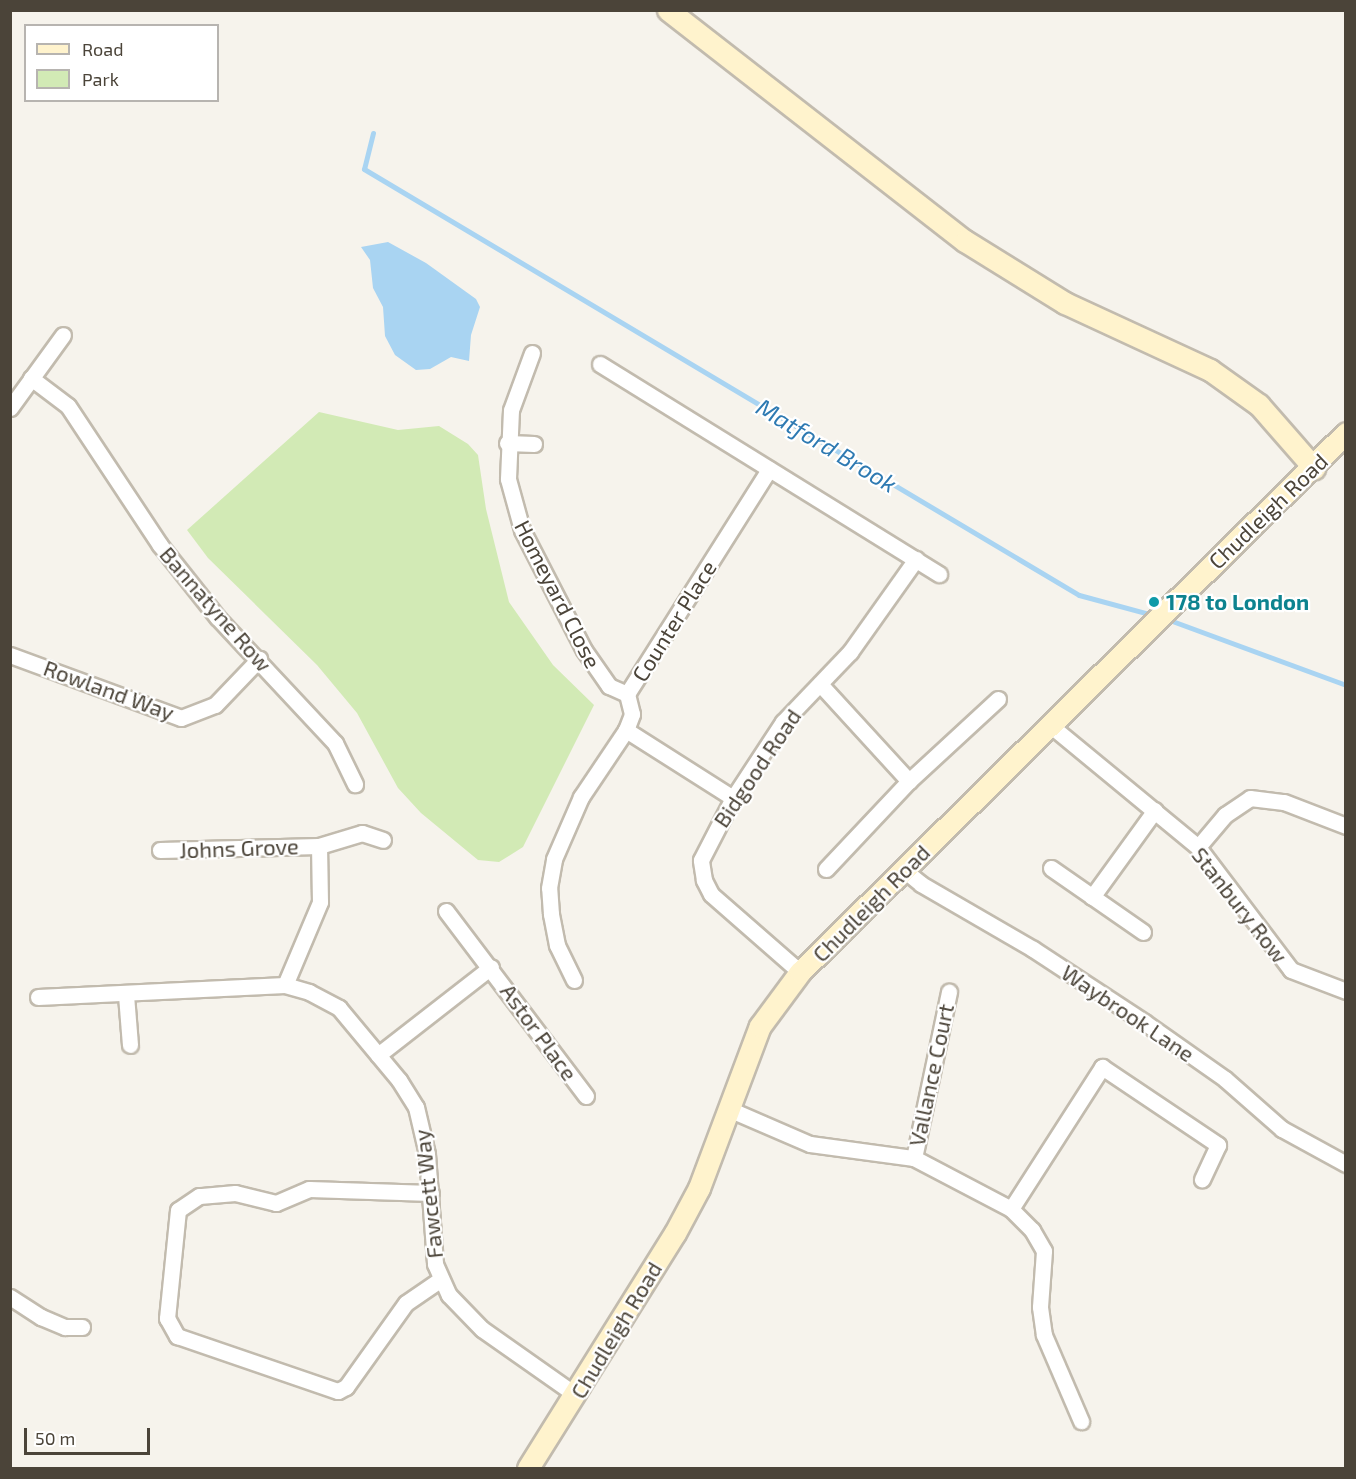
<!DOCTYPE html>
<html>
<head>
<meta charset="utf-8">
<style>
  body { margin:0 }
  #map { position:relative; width:1356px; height:1479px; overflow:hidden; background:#f6f3ec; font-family:"Exo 2",sans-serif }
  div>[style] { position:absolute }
  .green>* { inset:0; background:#d2eab5 }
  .water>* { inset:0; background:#a9d4f2 }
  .stream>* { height:5px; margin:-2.5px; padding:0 2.5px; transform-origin:2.5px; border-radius:2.5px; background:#a9d4f2 }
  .roads { filter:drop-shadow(2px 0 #c2bbae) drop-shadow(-2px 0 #c2bbae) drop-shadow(0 2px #c2bbae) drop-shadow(0 -2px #c2bbae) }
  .street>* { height:15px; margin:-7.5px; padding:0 7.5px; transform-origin:7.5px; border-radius:7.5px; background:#fff }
  .secondary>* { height:21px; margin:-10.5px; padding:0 10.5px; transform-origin:10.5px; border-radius:10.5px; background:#fff3cd }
  .dots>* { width:16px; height:16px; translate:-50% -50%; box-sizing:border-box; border:3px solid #fff; border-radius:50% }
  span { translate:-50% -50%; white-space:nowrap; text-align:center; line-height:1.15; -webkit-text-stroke:4.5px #fff; paint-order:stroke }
  .street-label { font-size:22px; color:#4b4439 }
  .culture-label { font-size:22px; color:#0d838f; font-weight:700 }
  .left { translate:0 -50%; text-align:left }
  .water-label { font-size:24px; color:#2e7ab2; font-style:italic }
  .frame { position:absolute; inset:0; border:12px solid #4b4439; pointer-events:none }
  .legend { position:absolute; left:24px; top:24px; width:195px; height:78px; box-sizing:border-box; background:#fff; border:2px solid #b7b4b0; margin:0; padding:8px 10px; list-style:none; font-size:18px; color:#4b4439 }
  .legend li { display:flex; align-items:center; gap:12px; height:30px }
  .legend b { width:30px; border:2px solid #b7b4b0 }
  .scale { position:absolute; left:24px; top:1428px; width:126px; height:27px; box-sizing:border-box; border:3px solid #4b4439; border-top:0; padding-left:8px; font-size:18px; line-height:21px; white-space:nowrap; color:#4b4439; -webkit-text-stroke:4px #fff; paint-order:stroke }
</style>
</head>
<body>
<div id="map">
  <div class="green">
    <div style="clip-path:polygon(319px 412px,398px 430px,439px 426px,468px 444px,478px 455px,486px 509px,509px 602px,553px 665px,594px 705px,523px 847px,499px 862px,478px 860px,421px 813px,398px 788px,357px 713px,317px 665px,208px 558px,187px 530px)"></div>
  </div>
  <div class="water">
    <div style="clip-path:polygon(388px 242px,426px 263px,476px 299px,480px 307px,471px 335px,469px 361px,451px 357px,430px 369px,416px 370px,395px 355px,385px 336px,383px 307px,373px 288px,370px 260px,361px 247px)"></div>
  </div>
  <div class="stream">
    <div style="left:373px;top:133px;width:37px;rotate:104deg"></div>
    <div style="left:364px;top:169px;width:832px;rotate:30.79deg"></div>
    <div style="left:1079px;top:595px;width:77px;rotate:15.1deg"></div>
    <div style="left:1164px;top:618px;width:194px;rotate:20.2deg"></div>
  </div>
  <div class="roads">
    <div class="street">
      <div style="left:532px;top:353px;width:61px;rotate:110.2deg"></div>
      <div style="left:511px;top:410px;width:69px;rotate:92.5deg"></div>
      <div style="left:508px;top:479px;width:53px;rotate:74.6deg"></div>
      <div style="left:522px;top:530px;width:135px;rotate:62.7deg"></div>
      <div style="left:584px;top:650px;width:44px;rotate:55.2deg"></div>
      <div style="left:609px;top:686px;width:20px;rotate:24deg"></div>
      <div style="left:600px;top:364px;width:399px;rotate:31.8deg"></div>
      <div style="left:31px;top:378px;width:46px;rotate:37.1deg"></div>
      <div style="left:68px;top:406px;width:167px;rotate:56.5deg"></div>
      <div style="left:160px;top:545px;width:92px;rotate:51.6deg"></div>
      <div style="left:217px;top:617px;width:173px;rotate:46.9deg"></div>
      <div style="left:335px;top:743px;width:46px;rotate:64deg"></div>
      <div style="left:10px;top:408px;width:90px;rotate:-54deg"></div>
      <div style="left:507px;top:443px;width:27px;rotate:2deg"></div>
      <div style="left:10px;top:655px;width:182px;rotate:20.2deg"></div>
      <div style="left:181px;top:718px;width:36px;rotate:-21deg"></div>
      <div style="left:215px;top:705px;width:64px;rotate:-46.3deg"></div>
      <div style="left:820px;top:684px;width:132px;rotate:47.5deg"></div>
      <div style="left:1050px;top:725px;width:192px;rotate:39.5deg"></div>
      <div style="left:1198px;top:847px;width:154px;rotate:52.9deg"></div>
      <div style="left:1291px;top:970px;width:59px;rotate:20.9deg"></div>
      <div style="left:733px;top:798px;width:127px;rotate:-147.6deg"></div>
      <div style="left:626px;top:730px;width:17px;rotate:-69deg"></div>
      <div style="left:632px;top:714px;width:21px;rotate:-104deg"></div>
      <div style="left:627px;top:694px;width:266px;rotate:-57.7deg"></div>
      <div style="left:1198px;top:847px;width:42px;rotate:-49.8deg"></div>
      <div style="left:1225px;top:815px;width:30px;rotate:-34deg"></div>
      <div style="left:1250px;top:798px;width:34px;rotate:7deg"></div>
      <div style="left:1284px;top:802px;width:66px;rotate:21.2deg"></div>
      <div style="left:160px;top:850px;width:159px;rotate:-1.4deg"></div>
      <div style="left:319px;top:846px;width:45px;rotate:-16.8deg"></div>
      <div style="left:362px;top:833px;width:22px;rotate:18deg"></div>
      <div style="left:1051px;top:868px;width:112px;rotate:34.8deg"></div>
      <div style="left:826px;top:869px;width:121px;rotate:-46.7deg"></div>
      <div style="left:909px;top:781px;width:121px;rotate:-42.7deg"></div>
      <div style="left:904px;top:870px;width:22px;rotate:39deg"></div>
      <div style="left:921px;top:884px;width:129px;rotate:30.1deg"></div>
      <div style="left:1033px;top:949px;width:133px;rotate:33.3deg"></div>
      <div style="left:1144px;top:1022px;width:99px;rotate:35.1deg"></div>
      <div style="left:1225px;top:1079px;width:76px;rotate:41.3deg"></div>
      <div style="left:1282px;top:1129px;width:73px;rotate:28.7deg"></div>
      <div style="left:1092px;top:897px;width:107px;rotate:-54.1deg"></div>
      <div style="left:446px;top:911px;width:232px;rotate:52.9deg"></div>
      <div style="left:800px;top:972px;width:118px;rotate:-138.8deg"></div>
      <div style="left:711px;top:894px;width:16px;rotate:-117deg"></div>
      <div style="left:704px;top:880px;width:20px;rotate:-99deg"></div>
      <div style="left:701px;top:860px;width:70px;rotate:-62.7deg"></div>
      <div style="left:733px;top:798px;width:91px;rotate:-56.7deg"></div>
      <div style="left:783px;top:722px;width:97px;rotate:-46.3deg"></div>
      <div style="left:850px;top:652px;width:114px;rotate:-54.6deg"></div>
      <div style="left:574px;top:980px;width:39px;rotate:-116deg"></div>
      <div style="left:557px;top:945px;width:32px;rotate:-101deg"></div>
      <div style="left:551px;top:914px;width:26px;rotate:-94deg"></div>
      <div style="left:549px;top:888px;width:29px;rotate:-80deg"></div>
      <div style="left:554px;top:859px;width:68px;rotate:-66.5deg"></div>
      <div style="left:581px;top:797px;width:81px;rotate:-56.1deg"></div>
      <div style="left:285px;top:985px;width:90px;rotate:-67.1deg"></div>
      <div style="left:320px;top:902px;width:56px;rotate:-91deg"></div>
      <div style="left:126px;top:995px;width:50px;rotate:85.4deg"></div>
      <div style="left:38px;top:997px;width:247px;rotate:-2.8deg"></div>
      <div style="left:285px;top:985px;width:25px;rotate:16deg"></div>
      <div style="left:309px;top:992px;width:34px;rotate:28deg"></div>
      <div style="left:339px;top:1008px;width:94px;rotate:50.2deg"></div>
      <div style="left:399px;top:1080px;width:32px;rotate:58deg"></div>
      <div style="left:416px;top:1107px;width:48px;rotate:76.8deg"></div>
      <div style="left:427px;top:1154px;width:110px;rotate:85.8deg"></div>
      <div style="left:435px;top:1264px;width:34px;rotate:66deg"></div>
      <div style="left:449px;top:1295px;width:47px;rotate:45.9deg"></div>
      <div style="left:482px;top:1329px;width:115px;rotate:35.1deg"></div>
      <div style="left:378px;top:1055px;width:143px;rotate:-37.9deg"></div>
      <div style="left:731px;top:1110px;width:86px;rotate:23.3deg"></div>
      <div style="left:810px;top:1144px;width:105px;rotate:7.7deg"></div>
      <div style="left:914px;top:1158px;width:110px;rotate:27.7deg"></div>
      <div style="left:1011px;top:1209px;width:30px;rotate:45deg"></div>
      <div style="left:1032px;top:1230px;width:24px;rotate:60deg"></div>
      <div style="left:1044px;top:1251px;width:56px;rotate:94.1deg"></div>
      <div style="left:1040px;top:1307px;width:28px;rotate:82deg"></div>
      <div style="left:1044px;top:1335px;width:94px;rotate:66.7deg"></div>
      <div style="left:914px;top:1158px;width:170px;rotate:-78.1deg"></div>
      <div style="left:431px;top:1193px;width:122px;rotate:-178.1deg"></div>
      <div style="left:309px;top:1189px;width:36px;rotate:157deg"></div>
      <div style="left:276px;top:1203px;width:42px;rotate:-166.3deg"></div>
      <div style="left:235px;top:1193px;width:36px;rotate:175deg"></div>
      <div style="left:199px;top:1196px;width:25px;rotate:146deg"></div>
      <div style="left:178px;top:1210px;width:109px;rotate:95.8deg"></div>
      <div style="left:167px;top:1318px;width:21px;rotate:61deg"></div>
      <div style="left:177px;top:1336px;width:170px;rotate:18.9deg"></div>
      <div style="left:338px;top:1391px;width:9px;rotate:-27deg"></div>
      <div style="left:346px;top:1387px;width:103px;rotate:-54.5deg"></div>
      <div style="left:406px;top:1303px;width:42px;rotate:-34.4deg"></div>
      <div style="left:1011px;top:1209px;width:169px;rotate:-57.3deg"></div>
      <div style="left:1102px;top:1067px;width:140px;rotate:33.9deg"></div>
      <div style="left:1218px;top:1145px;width:38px;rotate:115deg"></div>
      <div style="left:10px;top:1297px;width:37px;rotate:33deg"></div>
      <div style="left:41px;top:1317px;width:26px;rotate:23deg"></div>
      <div style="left:65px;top:1327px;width:17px"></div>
    </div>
    <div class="secondary">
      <div style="left:668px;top:10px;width:376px;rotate:37.9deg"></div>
      <div style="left:965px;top:241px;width:118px;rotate:31.8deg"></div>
      <div style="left:1065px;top:303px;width:160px;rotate:24.8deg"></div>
      <div style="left:1210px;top:370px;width:60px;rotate:35.5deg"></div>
      <div style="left:1259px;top:405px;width:84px;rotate:48.9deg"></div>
      <div style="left:528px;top:1468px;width:277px;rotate:-58deg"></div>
      <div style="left:675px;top:1233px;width:51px;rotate:-61.9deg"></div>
      <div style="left:699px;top:1188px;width:173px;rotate:-69.4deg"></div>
      <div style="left:760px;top:1026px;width:67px;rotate:-53.5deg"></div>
      <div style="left:800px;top:972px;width:767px;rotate:-44.63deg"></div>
    </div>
  </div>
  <div class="dots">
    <div style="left:1154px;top:602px;background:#0f9aa8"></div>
  </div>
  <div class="street-label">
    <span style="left:1268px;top:511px;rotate:-44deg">Chudleigh Road</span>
    <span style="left:558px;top:594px;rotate:63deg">Homeyard Close</span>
    <span style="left:216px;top:609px;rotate:49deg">Bannatyne Row</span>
    <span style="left:674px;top:621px;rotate:-58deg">Counter Place</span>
    <span style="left:109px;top:690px;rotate:20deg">Rowland Way</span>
    <span style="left:757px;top:768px;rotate:-56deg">Bidgood Road</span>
    <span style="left:239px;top:848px;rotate:-2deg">Johns Grove</span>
    <span style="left:871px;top:903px;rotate:-45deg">Chudleigh Road</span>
    <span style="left:1240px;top:905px;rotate:52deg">Stanbury Row</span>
    <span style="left:1128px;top:1013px;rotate:34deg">Waybrook Lane</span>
    <span style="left:539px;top:1032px;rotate:54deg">Astor Place</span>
    <span style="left:931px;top:1075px;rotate:-78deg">Vallance Court</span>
    <span style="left:428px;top:1194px;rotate:-96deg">Fawcett Way</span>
    <span style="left:616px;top:1330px;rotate:-59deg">Chudleigh Road</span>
  </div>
  <div class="culture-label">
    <span class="left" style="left:1166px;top:602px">178 to London</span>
  </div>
  <div class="water-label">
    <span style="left:827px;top:445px;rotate:31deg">Matford Brook</span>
  </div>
  <div class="frame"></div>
  <ul class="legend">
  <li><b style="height:8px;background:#fff3cd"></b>Road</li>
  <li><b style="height:16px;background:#d2eab5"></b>Park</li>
  </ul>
  <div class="scale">50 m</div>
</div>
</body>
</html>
